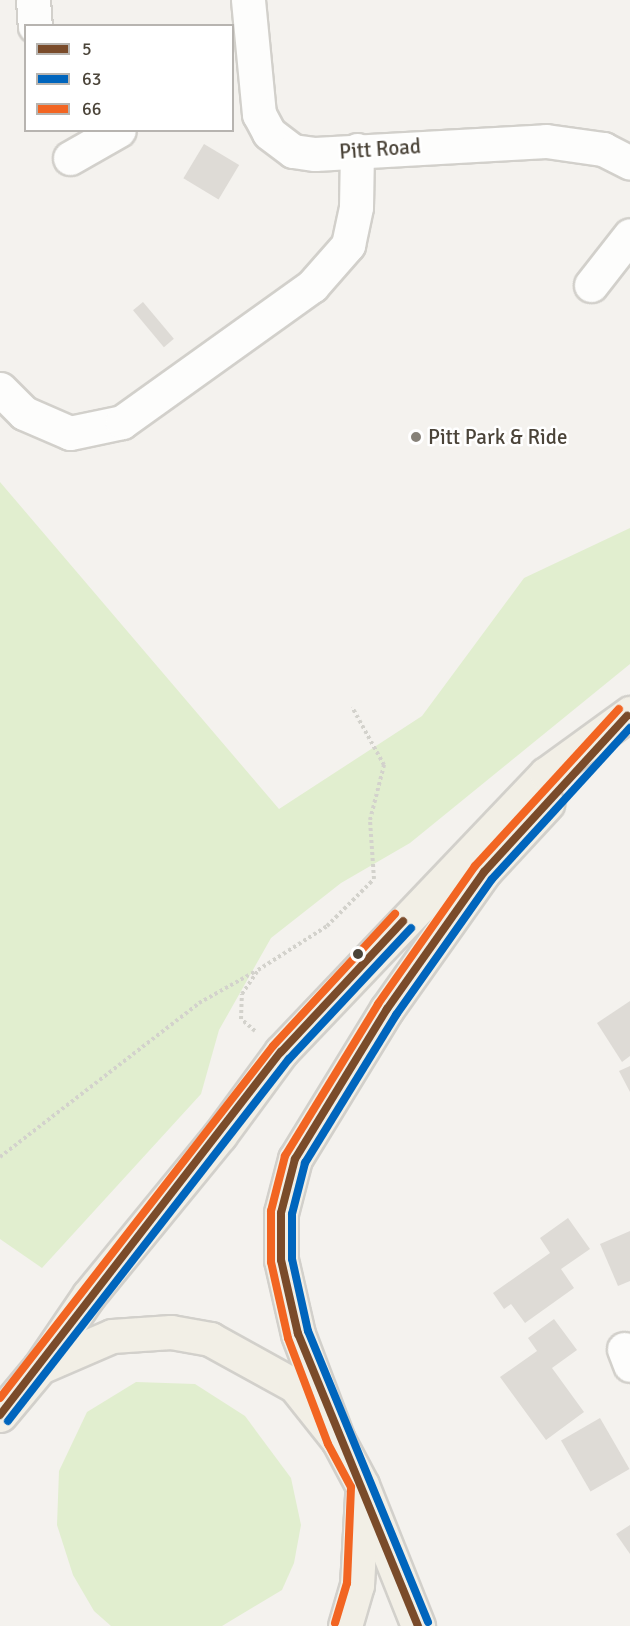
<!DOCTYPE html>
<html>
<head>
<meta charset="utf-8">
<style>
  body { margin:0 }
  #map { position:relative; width:630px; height:1626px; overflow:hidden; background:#f4f2ee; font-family:Signika,sans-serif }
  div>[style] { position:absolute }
  .green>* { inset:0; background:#e1eecf }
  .building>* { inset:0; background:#dedbd6; transform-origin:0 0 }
  .path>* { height:4px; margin-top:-2px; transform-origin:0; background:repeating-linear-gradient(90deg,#d3d2cc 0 3px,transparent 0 6px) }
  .roads { filter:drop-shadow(2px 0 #d2d0cb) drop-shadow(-2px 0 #d2d0cb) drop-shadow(0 2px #d2d0cb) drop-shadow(0 -2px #d2d0cb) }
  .minor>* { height:33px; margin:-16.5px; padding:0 16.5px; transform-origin:16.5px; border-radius:16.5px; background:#fdfdfc }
  .major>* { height:33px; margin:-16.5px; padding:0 16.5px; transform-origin:16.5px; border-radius:16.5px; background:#f2efe6 }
  .bus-1>* { height:8px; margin:-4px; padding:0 4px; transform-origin:4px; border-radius:4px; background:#7a4b2a }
  .bus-2>* { height:8px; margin:-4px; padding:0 4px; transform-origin:4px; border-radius:4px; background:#0065bd }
  .bus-3>* { height:8px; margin:-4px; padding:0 4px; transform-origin:4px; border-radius:4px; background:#f26522 }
  .dots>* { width:16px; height:16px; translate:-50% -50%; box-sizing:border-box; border:3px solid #fff; border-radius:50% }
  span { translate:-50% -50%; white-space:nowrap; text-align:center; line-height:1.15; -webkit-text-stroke:5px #fff; paint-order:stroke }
  .street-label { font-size:21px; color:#4b4439 }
  .poi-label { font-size:21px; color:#4b4439 }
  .left { translate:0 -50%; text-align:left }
  .legend { position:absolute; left:24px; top:24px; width:210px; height:108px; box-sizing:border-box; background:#fff; border:2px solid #b7b4b0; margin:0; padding:8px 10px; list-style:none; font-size:18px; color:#4b4439 }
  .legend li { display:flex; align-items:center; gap:12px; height:30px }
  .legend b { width:30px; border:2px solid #b7b4b0 }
</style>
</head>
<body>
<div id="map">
  <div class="green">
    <div style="clip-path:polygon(0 482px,279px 809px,422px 716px,524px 578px,630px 528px,630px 664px,410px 843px,341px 883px,271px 938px,219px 1030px,201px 1094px,42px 1268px,0 1239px)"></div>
    <div style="clip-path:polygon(136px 1382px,195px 1384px,245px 1416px,291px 1478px,301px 1525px,294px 1563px,282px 1590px,222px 1626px,111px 1626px,94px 1611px,73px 1575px,57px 1525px,59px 1471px,87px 1412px)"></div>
  </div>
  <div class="building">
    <div style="left:204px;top:144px;width:41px;height:40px;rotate:31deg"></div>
    <div style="left:143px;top:302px;width:48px;height:13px;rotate:50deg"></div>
    <div style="clip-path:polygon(630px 1001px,630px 1056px,622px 1062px,597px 1023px)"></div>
    <div style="clip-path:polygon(630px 1066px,630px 1092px,619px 1071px)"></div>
    <div style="clip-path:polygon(568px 1218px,590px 1249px,561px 1269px,574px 1288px,525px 1323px,511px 1304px,504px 1309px,493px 1293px,550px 1253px,540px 1238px)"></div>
    <div style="clip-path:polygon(630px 1231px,630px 1281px,618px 1286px,600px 1244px)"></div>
    <div style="clip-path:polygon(554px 1319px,577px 1350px,552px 1368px,584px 1412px,546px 1440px,500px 1377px,537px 1351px,528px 1338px)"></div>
    <div style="left:600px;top:1418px;width:59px;height:45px;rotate:60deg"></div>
    <div style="clip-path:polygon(630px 1525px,630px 1554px,616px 1534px)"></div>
  </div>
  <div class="path">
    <div style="left:255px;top:1031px;width:18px;rotate:-139deg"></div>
    <div style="left:241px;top:1019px;width:25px;rotate:-88deg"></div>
    <div style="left:242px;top:994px;width:29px;rotate:-56deg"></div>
    <div style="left:258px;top:970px;width:82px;rotate:-32.5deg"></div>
    <div style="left:327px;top:926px;width:66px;rotate:-45deg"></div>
    <div style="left:374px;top:879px;width:59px;rotate:-93.9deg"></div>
    <div style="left:370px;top:820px;width:57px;rotate:-75.7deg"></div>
    <div style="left:384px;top:765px;width:66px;rotate:-118.9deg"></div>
    <div style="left:0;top:1157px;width:252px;rotate:-37.7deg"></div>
    <div style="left:199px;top:1003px;width:65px;rotate:-29.3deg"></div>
  </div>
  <div class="roads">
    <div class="minor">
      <div style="left:33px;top:0;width:26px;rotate:86deg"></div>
      <div style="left:248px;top:0;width:115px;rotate:84.5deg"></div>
      <div style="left:259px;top:114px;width:21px;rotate:62deg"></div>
      <div style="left:269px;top:133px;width:30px;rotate:37deg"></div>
      <div style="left:293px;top:151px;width:22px;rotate:8deg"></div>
      <div style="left:315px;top:154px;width:231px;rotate:-3.2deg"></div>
      <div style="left:546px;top:141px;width:58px;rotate:8deg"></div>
      <div style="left:603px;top:149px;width:30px;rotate:27deg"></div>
      <div style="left:70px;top:158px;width:56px;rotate:-29.7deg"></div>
      <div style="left:591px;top:285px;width:63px;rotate:-52deg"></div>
      <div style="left:0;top:389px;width:34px;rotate:45deg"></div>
      <div style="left:24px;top:413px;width:50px;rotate:23.5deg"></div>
      <div style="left:70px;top:433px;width:53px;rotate:-11.9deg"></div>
      <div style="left:122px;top:422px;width:234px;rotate:-35.6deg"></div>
      <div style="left:312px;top:286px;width:55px;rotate:-48.7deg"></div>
      <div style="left:348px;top:245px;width:39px;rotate:-78deg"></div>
      <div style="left:356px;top:207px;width:57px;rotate:-89deg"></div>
      <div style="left:624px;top:1349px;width:17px;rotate:69deg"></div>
    </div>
    <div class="major">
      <div style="left:40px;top:1367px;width:87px;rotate:-55.8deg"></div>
      <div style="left:89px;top:1295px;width:207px;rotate:-50.7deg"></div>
      <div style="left:220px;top:1135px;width:103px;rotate:-53.7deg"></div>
      <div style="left:281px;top:1052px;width:384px;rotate:-46.4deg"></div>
      <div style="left:546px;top:774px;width:104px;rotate:-36deg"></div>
      <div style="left:0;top:1415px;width:62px;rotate:-50.2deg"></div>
      <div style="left:40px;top:1367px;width:78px;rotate:-23.3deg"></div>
      <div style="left:112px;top:1336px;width:59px;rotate:-3.9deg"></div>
      <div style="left:171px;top:1332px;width:40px;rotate:10deg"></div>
      <div style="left:210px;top:1339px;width:97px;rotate:28.9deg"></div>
      <div style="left:295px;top:1386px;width:69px;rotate:51.5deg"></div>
      <div style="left:338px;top:1440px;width:51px;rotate:61.9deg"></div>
      <div style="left:362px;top:1485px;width:152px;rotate:68.3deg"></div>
      <div style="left:338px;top:1440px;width:113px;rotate:-110.7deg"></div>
      <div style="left:298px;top:1334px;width:76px;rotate:-102.9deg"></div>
      <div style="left:281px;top:1260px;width:47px;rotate:-90deg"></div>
      <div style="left:281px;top:1213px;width:56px;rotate:-75.5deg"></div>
      <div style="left:295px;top:1159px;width:176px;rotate:-58.5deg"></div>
      <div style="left:387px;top:1009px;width:168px;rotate:-54.7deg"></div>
      <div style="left:484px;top:872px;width:93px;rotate:-47.2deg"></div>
      <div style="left:345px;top:1626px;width:43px;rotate:-73.7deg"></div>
      <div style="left:357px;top:1585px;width:89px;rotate:-86.8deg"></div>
    </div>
  </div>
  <div class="bus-1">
    <div style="left:0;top:1415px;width:459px;rotate:-52.3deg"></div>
    <div style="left:281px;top:1052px;width:179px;rotate:-47deg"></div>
    <div style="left:418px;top:1626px;width:316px;rotate:-112.3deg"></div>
    <div style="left:298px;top:1334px;width:76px;rotate:-102.9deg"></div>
    <div style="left:281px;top:1260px;width:47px;rotate:-90deg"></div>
    <div style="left:281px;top:1213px;width:56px;rotate:-75.5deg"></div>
    <div style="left:295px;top:1159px;width:176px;rotate:-58.5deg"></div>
    <div style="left:387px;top:1009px;width:168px;rotate:-54.7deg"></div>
    <div style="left:484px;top:872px;width:212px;rotate:-47.5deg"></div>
  </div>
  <div class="bus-2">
    <div style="left:8px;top:1421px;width:458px;rotate:-52.2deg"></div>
    <div style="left:289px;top:1059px;width:179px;rotate:-47deg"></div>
    <div style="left:428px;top:1622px;width:315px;rotate:-112.4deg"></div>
    <div style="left:308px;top:1331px;width:74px;rotate:-102.5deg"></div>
    <div style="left:292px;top:1259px;width:45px;rotate:-90deg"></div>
    <div style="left:292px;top:1214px;width:53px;rotate:-75.7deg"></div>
    <div style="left:305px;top:1163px;width:174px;rotate:-58.4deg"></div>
    <div style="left:396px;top:1015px;width:166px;rotate:-54.8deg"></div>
    <div style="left:492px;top:879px;width:205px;rotate:-47.6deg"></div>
  </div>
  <div class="bus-3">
    <div style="left:0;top:1398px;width:445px;rotate:-52.2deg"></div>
    <div style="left:273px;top:1046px;width:180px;rotate:-47.3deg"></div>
    <div style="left:335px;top:1623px;width:42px;rotate:-73.3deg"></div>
    <div style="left:347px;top:1583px;width:96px;rotate:-87.6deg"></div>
    <div style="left:351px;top:1487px;width:49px;rotate:-118.1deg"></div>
    <div style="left:328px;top:1444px;width:113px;rotate:-110.7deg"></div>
    <div style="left:288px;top:1338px;width:78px;rotate:-102.6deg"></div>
    <div style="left:271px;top:1262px;width:51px;rotate:-90deg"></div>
    <div style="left:271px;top:1211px;width:57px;rotate:-75.7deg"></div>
    <div style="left:285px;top:1156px;width:178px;rotate:-58.5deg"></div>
    <div style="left:378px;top:1004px;width:169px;rotate:-54.9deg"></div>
    <div style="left:475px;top:866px;width:213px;rotate:-47.5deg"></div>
  </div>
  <div class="dots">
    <div style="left:416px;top:437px;background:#868178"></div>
    <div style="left:358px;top:954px;background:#4b4439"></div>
  </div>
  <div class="street-label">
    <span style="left:380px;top:149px;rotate:-4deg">Pitt Road</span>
  </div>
  <div class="poi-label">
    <span class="left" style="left:428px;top:437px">Pitt Park &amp; Ride</span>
  </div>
  <ul class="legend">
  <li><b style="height:8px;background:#7a4b2a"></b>5</li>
  <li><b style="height:8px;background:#0065bd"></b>63</li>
  <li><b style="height:8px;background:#f26522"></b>66</li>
  </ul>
</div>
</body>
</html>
